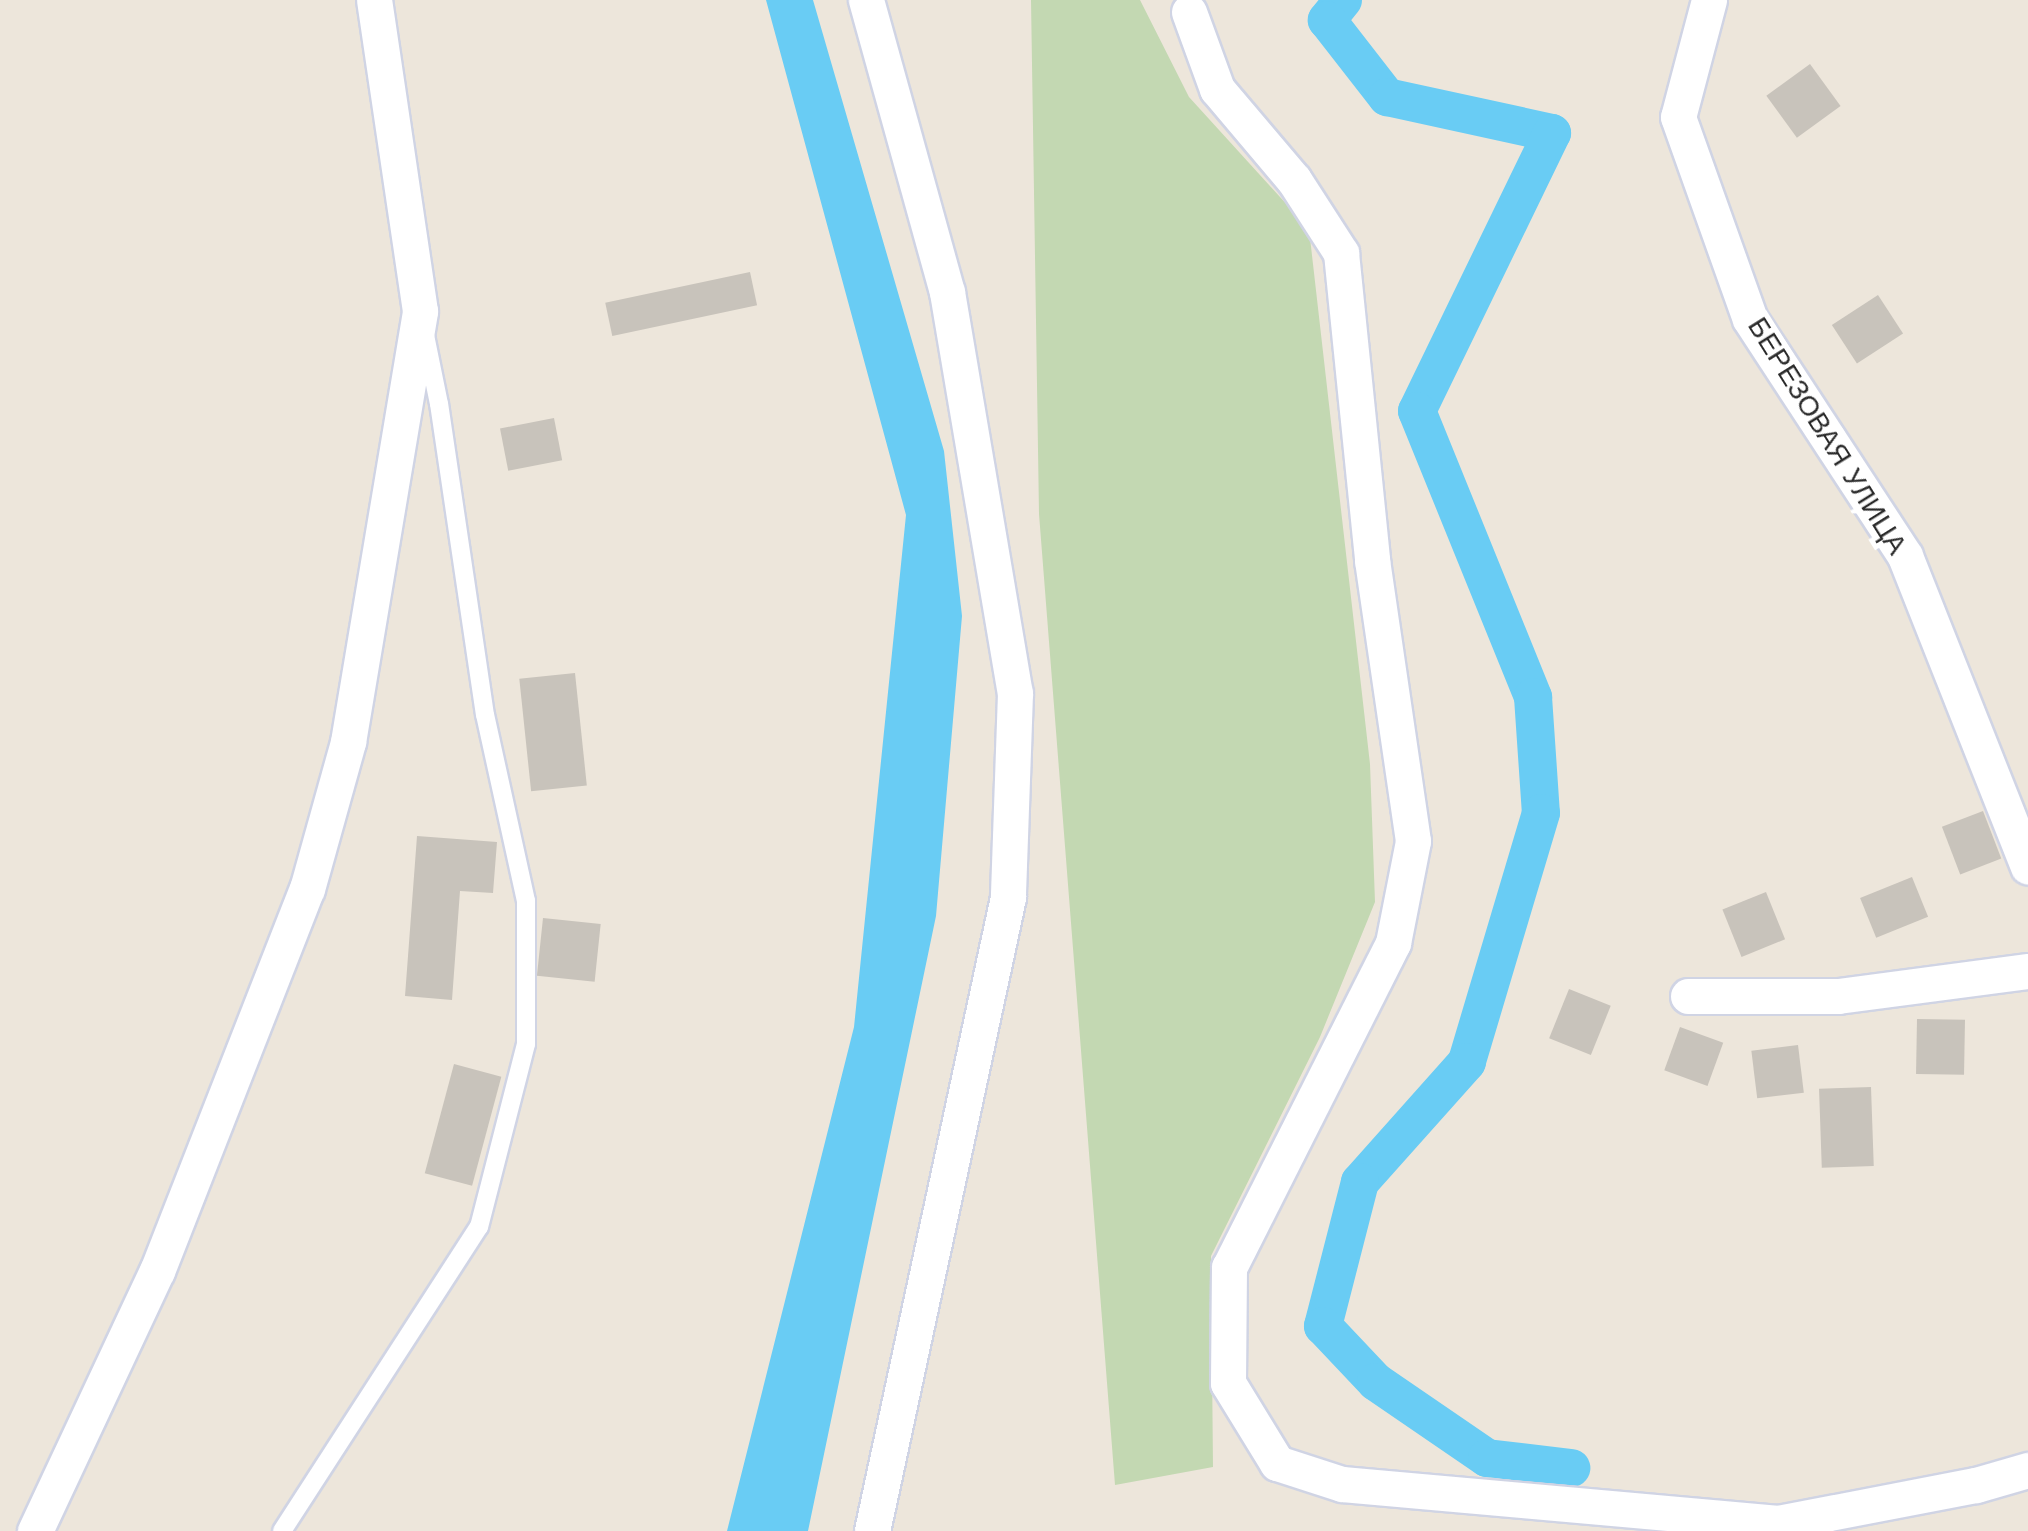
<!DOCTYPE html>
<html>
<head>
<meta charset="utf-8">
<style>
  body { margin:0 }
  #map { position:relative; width:2028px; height:1531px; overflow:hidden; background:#ede6db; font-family:"Work Sans",sans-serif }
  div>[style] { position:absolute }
  .cemetery>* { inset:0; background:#c3d8b2 }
  .water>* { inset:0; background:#69ccf4 }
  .canal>* { height:38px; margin:-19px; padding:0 19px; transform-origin:19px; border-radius:19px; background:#69ccf4 }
  .building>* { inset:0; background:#c8c3bb; transform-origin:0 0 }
  .roads { filter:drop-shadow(2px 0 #d0d4e4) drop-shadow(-2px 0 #d0d4e4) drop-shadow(0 2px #d0d4e4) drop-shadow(0 -2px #d0d4e4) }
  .lane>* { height:18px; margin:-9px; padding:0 9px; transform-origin:9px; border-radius:9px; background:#fff }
  .street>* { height:35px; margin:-17.5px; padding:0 17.5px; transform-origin:17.5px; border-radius:17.5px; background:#fff }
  span { translate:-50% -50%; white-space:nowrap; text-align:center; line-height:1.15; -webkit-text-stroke:10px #fff; paint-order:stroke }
  .street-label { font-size:28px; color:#2a2a2a }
</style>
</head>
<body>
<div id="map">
  <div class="cemetery">
    <div style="clip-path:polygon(1031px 0,1140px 0,1189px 97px,1309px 229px,1370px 764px,1375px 902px,1320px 1037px,1211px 1256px,1213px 1467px,1115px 1485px,1039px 514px)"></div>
  </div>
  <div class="water">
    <div style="clip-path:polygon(766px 0,813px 0,944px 451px,962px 616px,936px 916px,808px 1531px,727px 1531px,854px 1027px,906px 515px)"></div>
  </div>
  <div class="canal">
    <div style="left:1343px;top:0;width:26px;rotate:129deg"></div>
    <div style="left:1327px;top:20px;width:98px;rotate:52.1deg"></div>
    <div style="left:1387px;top:97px;width:169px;rotate:12.3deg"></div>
    <div style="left:1552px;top:133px;width:309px;rotate:115.9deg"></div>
    <div style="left:1417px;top:411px;width:309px;rotate:67.9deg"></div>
    <div style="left:1533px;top:697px;width:116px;rotate:86.1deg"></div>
    <div style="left:1541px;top:813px;width:260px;rotate:106.6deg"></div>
    <div style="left:1467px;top:1062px;width:161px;rotate:131.7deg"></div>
    <div style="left:1360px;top:1182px;width:149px;rotate:104.4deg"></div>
    <div style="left:1323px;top:1326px;width:77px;rotate:46.6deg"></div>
    <div style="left:1376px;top:1382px;width:135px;rotate:34.4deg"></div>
    <div style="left:1487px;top:1458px;width:85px;rotate:6.8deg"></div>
  </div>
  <div class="building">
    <div style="left:1810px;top:64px;width:52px;height:54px;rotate:54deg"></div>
    <div style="left:750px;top:272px;width:34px;height:148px;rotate:78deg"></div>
    <div style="left:1878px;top:295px;width:46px;height:55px;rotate:57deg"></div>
    <div style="left:554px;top:418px;width:43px;height:55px;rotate:79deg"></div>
    <div style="left:575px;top:673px;width:113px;height:56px;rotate:84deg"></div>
    <div style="left:1983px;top:811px;width:51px;height:44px;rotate:69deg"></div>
    <div style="clip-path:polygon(417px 836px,497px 842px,493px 893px,460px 891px,452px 1000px,405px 996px)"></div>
    <div style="left:1912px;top:877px;width:43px;height:56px;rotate:68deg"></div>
    <div style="left:1766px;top:892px;width:51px;height:47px;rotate:68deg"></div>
    <div style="left:543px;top:918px;width:58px;height:58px;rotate:6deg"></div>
    <div style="left:1569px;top:989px;width:45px;height:53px;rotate:22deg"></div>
    <div style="left:1917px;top:1019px;width:48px;height:55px;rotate:1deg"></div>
    <div style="left:1680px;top:1027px;width:46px;height:46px;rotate:20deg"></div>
    <div style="left:1798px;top:1045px;width:48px;height:47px;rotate:83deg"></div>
    <div style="left:454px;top:1064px;width:49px;height:113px;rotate:15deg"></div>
    <div style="left:1871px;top:1087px;width:79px;height:52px;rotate:88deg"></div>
  </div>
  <div class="roads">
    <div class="lane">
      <div style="left:282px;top:1531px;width:362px;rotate:-57.1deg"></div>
      <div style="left:479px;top:1227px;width:189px;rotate:-75.6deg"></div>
      <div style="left:526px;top:1044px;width:143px;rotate:-90deg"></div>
      <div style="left:526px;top:901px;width:190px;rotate:-102.4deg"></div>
      <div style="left:485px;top:715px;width:314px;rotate:-98.4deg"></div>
      <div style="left:439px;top:404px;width:70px;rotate:-101.5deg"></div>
    </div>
    <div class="street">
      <div style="left:866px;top:0;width:303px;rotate:74.5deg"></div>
      <div style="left:947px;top:292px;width:407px;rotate:80.4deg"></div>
      <div style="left:1015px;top:693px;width:204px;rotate:92deg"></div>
      <div style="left:1008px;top:897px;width:648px;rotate:102.11deg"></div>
      <div style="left:1709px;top:0;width:121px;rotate:104.8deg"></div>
      <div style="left:1678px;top:117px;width:214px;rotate:70.4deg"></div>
      <div style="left:1750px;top:319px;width:283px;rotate:56.8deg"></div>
      <div style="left:1905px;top:556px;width:334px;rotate:68.4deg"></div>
      <div style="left:1189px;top:12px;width:82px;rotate:70deg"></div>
      <div style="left:1217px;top:89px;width:119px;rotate:49.8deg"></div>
      <div style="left:1294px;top:180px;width:87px;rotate:57.2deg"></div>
      <div style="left:1341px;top:253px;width:309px;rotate:84.2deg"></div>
      <div style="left:1372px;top:560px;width:284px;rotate:81.7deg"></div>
      <div style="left:1413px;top:841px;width:104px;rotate:101.1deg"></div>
      <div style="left:1393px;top:943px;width:363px;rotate:116.8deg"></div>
      <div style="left:1229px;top:1267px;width:116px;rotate:90.5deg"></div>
      <div style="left:1228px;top:1383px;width:94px;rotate:58.5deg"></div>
      <div style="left:1277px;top:1463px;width:68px;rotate:17.9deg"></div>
      <div style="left:1342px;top:1484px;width:438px;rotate:5.1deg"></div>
      <div style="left:1778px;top:1523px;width:202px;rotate:-10.9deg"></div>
      <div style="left:1976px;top:1485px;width:54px;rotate:-16.1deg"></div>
      <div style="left:1688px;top:996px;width:150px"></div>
      <div style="left:1838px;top:996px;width:192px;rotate:-7.5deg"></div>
      <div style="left:35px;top:1531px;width:287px;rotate:-64.9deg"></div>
      <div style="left:157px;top:1271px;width:410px;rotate:-68.6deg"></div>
      <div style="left:307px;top:889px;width:153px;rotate:-74.4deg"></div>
      <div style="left:348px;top:742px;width:437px;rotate:-80.5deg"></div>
      <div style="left:420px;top:311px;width:314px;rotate:-98.4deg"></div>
    </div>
  </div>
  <div class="street-label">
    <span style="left:1827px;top:436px;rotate:58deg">БЕРЕЗОВАЯ УЛИЦА</span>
  </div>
</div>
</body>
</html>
